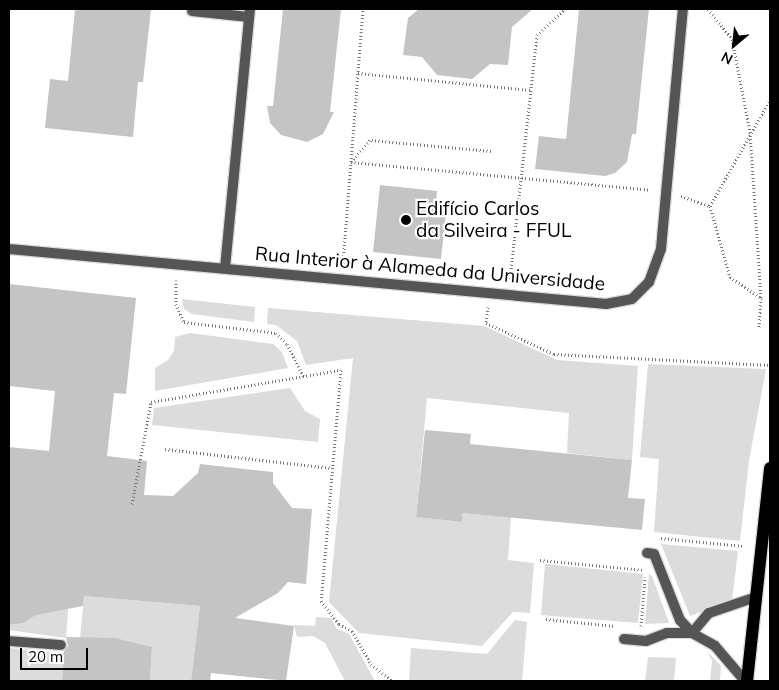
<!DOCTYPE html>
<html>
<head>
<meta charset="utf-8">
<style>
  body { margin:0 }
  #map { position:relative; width:779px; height:690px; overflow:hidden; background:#fff; font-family:Mulish,sans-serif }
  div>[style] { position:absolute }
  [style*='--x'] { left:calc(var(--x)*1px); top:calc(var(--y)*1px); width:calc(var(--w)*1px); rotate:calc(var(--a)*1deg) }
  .green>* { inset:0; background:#dcdcdc }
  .building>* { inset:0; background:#c4c4c4 }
  .path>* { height:3px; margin-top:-1.5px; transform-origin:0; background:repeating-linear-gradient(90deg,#777 0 1px,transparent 0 3.5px) }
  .roads { filter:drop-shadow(1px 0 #dbdbdb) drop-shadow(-1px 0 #dbdbdb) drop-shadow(0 1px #dbdbdb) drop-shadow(0 -1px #dbdbdb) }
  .lane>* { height:10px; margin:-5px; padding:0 5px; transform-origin:5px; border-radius:5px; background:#555 }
  .street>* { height:10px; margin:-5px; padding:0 5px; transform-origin:5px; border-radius:5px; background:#555 }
  .primary>* { height:12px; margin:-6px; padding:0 6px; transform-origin:6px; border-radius:6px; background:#000 }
  .dots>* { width:14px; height:14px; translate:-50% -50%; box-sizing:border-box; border:2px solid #fff; border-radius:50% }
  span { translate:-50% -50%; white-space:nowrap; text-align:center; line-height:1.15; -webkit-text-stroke:4.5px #fff; paint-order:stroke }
  .poi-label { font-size:19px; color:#000 }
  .left { translate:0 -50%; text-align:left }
  .street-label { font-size:19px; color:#000 }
  .frame { position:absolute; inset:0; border:10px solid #000; pointer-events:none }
  .north { position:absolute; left:709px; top:20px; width:50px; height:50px; -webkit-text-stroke:4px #fff; paint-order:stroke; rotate:208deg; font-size:14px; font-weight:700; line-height:20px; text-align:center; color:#000 }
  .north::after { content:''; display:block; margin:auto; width:18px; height:22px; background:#000; clip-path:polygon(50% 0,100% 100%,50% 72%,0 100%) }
  .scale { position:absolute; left:20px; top:648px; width:68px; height:22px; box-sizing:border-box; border:2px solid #000; border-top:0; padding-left:6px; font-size:15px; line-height:18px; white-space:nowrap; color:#000; -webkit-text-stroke:4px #fff; paint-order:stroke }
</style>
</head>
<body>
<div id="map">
  <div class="green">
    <div style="clip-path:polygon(182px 299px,255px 307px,254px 322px,192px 314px,184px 309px)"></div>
    <div style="clip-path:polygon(268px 308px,484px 326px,557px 360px,638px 366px,632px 460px,567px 453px,569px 413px,427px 398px,416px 517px,461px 522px,462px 513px,511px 517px,508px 560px,534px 563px,530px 613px,513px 612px,482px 646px,359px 633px,329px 602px,353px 358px,306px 365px,297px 341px,276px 325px,267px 324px)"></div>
    <div style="clip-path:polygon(190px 333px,273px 344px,282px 352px,288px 368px,155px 391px,155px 368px,168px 360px,174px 351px,175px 337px)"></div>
    <div style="clip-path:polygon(648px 364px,766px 369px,749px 461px,740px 541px,654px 532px,659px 459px,640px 457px)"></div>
    <div style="clip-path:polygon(290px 388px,305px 411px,320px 419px,318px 442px,152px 425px,154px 408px)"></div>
    <div style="clip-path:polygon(661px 544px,738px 551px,732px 601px,690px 616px)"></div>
    <div style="clip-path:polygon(545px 564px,643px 574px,638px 623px,541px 615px)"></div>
    <div style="clip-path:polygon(71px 571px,66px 638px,9px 630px,9px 625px,24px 623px,36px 615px)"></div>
    <div style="clip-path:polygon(649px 574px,652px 576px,669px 623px,645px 624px)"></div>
    <div style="clip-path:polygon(84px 596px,200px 606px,191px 681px,150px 681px,152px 647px,116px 638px,83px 640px,80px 681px,76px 681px)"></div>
    <div style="clip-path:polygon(316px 617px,331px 618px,336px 628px,349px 634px,375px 681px,345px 681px,325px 643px,313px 636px,297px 637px,294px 625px,315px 626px)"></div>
    <div style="clip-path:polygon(515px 620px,527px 622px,522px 681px,409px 681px,411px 648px,487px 654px)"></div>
    <div style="clip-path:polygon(9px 648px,64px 653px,62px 681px,9px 681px)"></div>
    <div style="clip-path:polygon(707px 651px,721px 666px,720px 681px,710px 681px,712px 661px)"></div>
    <div style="clip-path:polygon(648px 657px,676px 658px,674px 681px,645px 681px)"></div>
  </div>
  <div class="building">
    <div style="clip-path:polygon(75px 9px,151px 9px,143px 82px,138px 82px,133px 137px,45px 128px,50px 79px,68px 81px)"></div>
    <div style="clip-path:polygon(283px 9px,341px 9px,330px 112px,334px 112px,323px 134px,307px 142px,281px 135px,270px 123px,267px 106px,273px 106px)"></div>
    <div style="clip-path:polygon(419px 9px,533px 9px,512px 27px,508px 65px,490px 64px,472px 79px,437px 75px,422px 57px,403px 55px,408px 18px)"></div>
    <div style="clip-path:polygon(579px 9px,649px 9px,636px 134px,632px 134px,627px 162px,615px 173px,605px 176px,535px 169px,539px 136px,566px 139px)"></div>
    <div style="clip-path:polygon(380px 185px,437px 191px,436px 202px,447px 204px,441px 259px,373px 252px)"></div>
    <div style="clip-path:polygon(9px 284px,136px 298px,126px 394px,114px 393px,107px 456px,147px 461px,144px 495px,173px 496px,198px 473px,200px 464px,273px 472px,273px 483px,292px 508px,312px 509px,306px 584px,288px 582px,278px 593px,235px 618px,294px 626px,286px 681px,211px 673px,210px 681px,191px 681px,200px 606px,84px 596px,83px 606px,36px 615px,24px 623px,9px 625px,9px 447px,49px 451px,55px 391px,9px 386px)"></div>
    <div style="clip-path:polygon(425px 430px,471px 434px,470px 444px,632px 460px,628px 498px,645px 499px,642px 530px,462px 513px,462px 522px,416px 517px)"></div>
    <div style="clip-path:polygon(66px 637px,116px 638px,152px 647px,150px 681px,62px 681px,64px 651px,68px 646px)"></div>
  </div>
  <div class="path">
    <div style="--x:708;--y:9;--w:38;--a:51"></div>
    <div style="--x:732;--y:39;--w:95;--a:79"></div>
    <div style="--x:750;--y:132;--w:166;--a:86.2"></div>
    <div style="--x:761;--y:298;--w:31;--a:94"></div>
    <div style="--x:358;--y:73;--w:174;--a:5.6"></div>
    <div style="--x:491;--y:151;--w:121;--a:-174.8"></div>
    <div style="--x:370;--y:140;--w:29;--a:131"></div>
    <div style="--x:351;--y:162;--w:301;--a:5.3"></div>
    <div style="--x:681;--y:196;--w:31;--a:19"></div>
    <div style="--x:710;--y:206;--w:74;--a:74.3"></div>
    <div style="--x:730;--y:277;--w:37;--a:34"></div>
    <div style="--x:710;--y:206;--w:122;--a:-60.5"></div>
    <div style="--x:343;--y:263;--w:255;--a:-85.5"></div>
    <div style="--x:510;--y:279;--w:245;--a:-83.7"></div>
    <div style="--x:537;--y:35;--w:38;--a:-43"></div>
    <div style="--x:176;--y:280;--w:24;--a:90"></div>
    <div style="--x:176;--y:304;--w:20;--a:66"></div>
    <div style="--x:184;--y:322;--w:93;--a:6.8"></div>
    <div style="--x:276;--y:333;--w:16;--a:45"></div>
    <div style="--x:287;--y:344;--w:36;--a:63"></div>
    <div style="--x:488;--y:307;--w:16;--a:97"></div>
    <div style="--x:486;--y:323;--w:75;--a:24.5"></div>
    <div style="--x:554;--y:354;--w:216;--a:2.9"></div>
    <div style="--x:165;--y:449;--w:168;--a:6.5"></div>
    <div style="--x:132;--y:504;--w:104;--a:-79.4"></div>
    <div style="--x:151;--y:402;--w:193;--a:-9.6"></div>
    <div style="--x:341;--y:370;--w:232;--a:94.9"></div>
    <div style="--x:321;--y:601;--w:29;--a:52"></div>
    <div style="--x:339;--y:624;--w:15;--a:28"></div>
    <div style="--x:352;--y:631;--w:38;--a:60"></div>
    <div style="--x:371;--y:664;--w:27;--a:39"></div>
    <div style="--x:661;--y:538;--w:83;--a:5.5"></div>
    <div style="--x:540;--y:560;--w:103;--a:5.5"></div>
    <div style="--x:546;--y:619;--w:69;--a:5.8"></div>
    <div style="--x:641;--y:626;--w:49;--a:-85.3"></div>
  </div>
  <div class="roads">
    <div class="lane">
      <div style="--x:192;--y:11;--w:57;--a:6"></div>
      <div style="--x:647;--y:553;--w:7;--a:8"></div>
      <div style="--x:654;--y:554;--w:71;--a:68.5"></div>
      <div style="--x:680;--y:620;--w:18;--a:47"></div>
      <div style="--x:692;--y:633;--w:26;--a:29"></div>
      <div style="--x:715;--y:646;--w:46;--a:49.4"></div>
      <div style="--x:624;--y:639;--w:22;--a:5"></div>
      <div style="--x:646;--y:641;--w:22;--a:-21"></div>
      <div style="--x:667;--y:633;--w:25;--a:0"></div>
      <div style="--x:692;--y:633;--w:26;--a:-50"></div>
      <div style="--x:709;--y:613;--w:50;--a:-18.8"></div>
      <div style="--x:9;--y:641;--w:52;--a:4.4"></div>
    </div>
    <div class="street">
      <div style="--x:9;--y:249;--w:600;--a:5.26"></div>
      <div style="--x:606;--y:304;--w:26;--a:-11"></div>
      <div style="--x:632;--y:299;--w:24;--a:-45"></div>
      <div style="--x:649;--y:282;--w:35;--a:-70"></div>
      <div style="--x:661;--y:249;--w:241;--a:-84.8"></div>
      <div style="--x:225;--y:268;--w:260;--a:-84.5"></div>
    </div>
    <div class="primary">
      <div style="--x:747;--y:681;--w:214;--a:-83.8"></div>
    </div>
  </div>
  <div class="dots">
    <div style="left:406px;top:220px;background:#000"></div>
  </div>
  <div class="poi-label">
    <span class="left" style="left:416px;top:220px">Edifício Carlos<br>da Silveira - FFUL</span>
  </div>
  <div class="street-label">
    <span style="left:430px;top:269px;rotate:5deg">Rua Interior à Alameda da Universidade</span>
  </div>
  <div class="frame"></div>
  <div class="north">N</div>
  <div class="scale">20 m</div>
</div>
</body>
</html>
